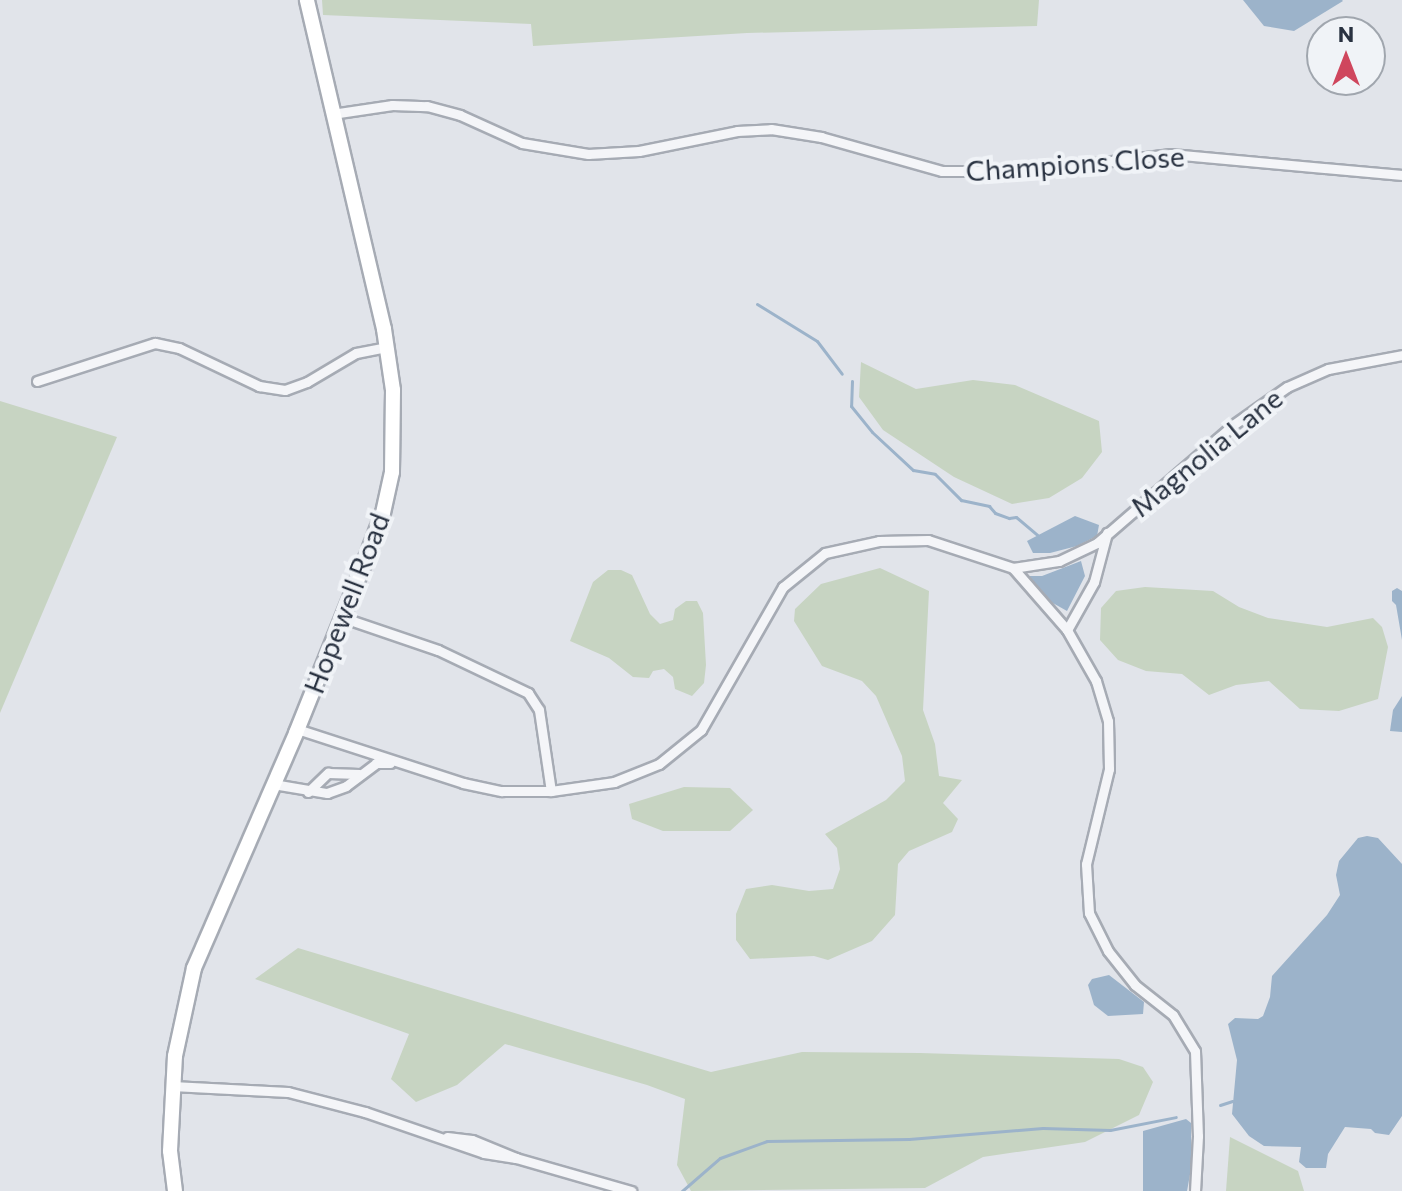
<!DOCTYPE html>
<html>
<head>
<meta charset="utf-8">
<style>
  body { margin:0 }
  #map { position:relative; width:1402px; height:1191px; overflow:hidden; background:#e1e4ea; font-family:Commissioner,sans-serif }
  div>[style] { position:absolute }
  [style*='--x'] { left:calc(var(--x)*1px); top:calc(var(--y)*1px); width:calc(var(--w)*1px); rotate:calc(var(--a)*1deg) }
  .green>* { inset:0; background:#c7d4c2 }
  .water>* { inset:0; background:#9cb3ca }
  .stream>* { height:3px; margin:-1.5px; padding:0 1.5px; transform-origin:1.5px; border-radius:1.5px; background:#9cb3ca }
  .roads { filter:drop-shadow(2px 0 #a6abb4) drop-shadow(-2px 0 #a6abb4) drop-shadow(0 2px #a6abb4) drop-shadow(0 -2px #a6abb4) }
  .street>* { height:9px; margin:-4.5px; padding:0 4.5px; transform-origin:4.5px; border-radius:4.5px; background:#f4f5f8 }
  .secondary>* { height:14px; margin:-7px; padding:0 7px; transform-origin:7px; border-radius:7px; background:#fff }
  span { translate:-50% -50%; white-space:nowrap; text-align:center; line-height:1.15; -webkit-text-stroke:8px #f0f3f7; paint-order:stroke }
  .street-label { font-size:28px; color:#293241 }
  .north { position:absolute; left:1306px; top:16px; width:80px; height:80px; box-sizing:border-box; background:#f0f3f7; border:2px solid #a0a6ae; border-radius:50%; rotate:0deg; font-size:22px; font-weight:700; line-height:32px; text-align:center; color:#293241 }
  .north::after { content:''; display:block; margin:auto; width:28px; height:36px; background:#cf465d; clip-path:polygon(50% 0,100% 100%,50% 72%,0 100%) }
</style>
</head>
<body>
<div id="map">
  <div class="green">
    <div style="clip-path:polygon(322px 0,1039px 0,1037px 26px,747px 33px,533px 46px,531px 24px,323px 15px)"></div>
    <div style="clip-path:polygon(861px 362px,916px 389px,973px 380px,1015px 385px,1099px 421px,1102px 452px,1082px 478px,1049px 498px,1012px 504px,954px 477px,883px 430px,859px 397px)"></div>
    <div style="clip-path:polygon(0 401px,117px 437px,0 713px)"></div>
    <div style="clip-path:polygon(880px 568px,929px 591px,923px 710px,935px 744px,939px 776px,962px 780px,943px 803px,958px 819px,952px 832px,909px 851px,898px 864px,895px 915px,872px 941px,828px 960px,814px 956px,750px 959px,736px 940px,736px 914px,746px 889px,772px 885px,809px 891px,833px 889px,840px 869px,837px 848px,825px 834px,886px 800px,905px 781px,902px 756px,876px 696px,862px 681px,822px 666px,794px 621px,795px 609px,821px 584px)"></div>
    <div style="clip-path:polygon(608px 570px,621px 570px,632px 575px,650px 614px,660px 624px,673px 620px,675px 609px,686px 601px,697px 601px,703px 613px,706px 665px,704px 683px,692px 696px,675px 689px,673px 677px,664px 669px,653px 671px,649px 678px,633px 677px,609px 658px,570px 641px,593px 582px)"></div>
    <div style="clip-path:polygon(1145px 587px,1213px 591px,1239px 607px,1268px 618px,1327px 627px,1373px 618px,1382px 627px,1388px 647px,1378px 699px,1339px 711px,1300px 709px,1269px 681px,1236px 685px,1209px 695px,1182px 674px,1146px 671px,1118px 660px,1100px 640px,1101px 608px,1116px 591px)"></div>
    <div style="clip-path:polygon(684px 787px,730px 788px,753px 810px,730px 831px,663px 831px,632px 819px,629px 804px)"></div>
    <div style="clip-path:polygon(298px 948px,711px 1072px,802px 1052px,920px 1053px,1119px 1059px,1143px 1067px,1153px 1082px,1139px 1115px,1085px 1142px,983px 1157px,925px 1188px,691px 1191px,677px 1165px,685px 1099px,647px 1085px,505px 1044px,457px 1085px,416px 1102px,391px 1079px,409px 1034px,255px 979px)"></div>
    <div style="clip-path:polygon(1230px 1137px,1298px 1171px,1304px 1191px,1226px 1191px)"></div>
  </div>
  <div class="water">
    <div style="clip-path:polygon(1243px 0,1342px 0,1343px 1px,1294px 31px,1264px 26px)"></div>
    <div style="clip-path:polygon(1075px 516px,1099px 525px,1097px 536px,1077px 546px,1050px 553px,1033px 553px,1027px 541px)"></div>
    <div style="clip-path:polygon(1081px 561px,1085px 576px,1067px 611px,1051px 602px,1027px 576px,1042px 576px)"></div>
    <div style="clip-path:polygon(1397px 588px,1402px 591px,1402px 640px,1396px 605px,1392px 601px,1392px 591px)"></div>
    <div style="clip-path:polygon(1402px 696px,1402px 732px,1390px 731px,1393px 710px)"></div>
    <div style="clip-path:polygon(1367px 836px,1378px 838px,1402px 864px,1402px 1116px,1389px 1135px,1375px 1133px,1371px 1129px,1345px 1127px,1328px 1154px,1326px 1168px,1306px 1168px,1299px 1162px,1301px 1147px,1264px 1146px,1249px 1136px,1232px 1114px,1237px 1060px,1228px 1024px,1235px 1018px,1258px 1019px,1263px 1016px,1270px 997px,1272px 976px,1327px 915px,1340px 895px,1336px 875px,1339px 861px,1358px 838px)"></div>
    <div style="clip-path:polygon(1109px 975px,1144px 1002px,1143px 1014px,1108px 1016px,1094px 1005px,1088px 985px,1092px 979px)"></div>
    <div style="clip-path:polygon(1186px 1119px,1191px 1123px,1191px 1169px,1187px 1191px,1143px 1191px,1143px 1131px)"></div>
  </div>
  <div class="stream">
    <div style="--x:757;--y:304;--w:70;--a:31.7"></div>
    <div style="--x:817;--y:341;--w:41;--a:52.9"></div>
    <div style="--x:852;--y:381;--w:25;--a:92"></div>
    <div style="--x:851;--y:406;--w:33;--a:51"></div>
    <div style="--x:872;--y:432;--w:56;--a:42.8"></div>
    <div style="--x:913;--y:470;--w:22;--a:10"></div>
    <div style="--x:935;--y:474;--w:37;--a:45"></div>
    <div style="--x:961;--y:500;--w:29;--a:12"></div>
    <div style="--x:989;--y:506;--w:9;--a:49"></div>
    <div style="--x:995;--y:513;--w:15;--a:20"></div>
    <div style="--x:1009;--y:518;--w:7;--a:-8"></div>
    <div style="--x:1016;--y:517;--w:30;--a:40"></div>
    <div style="--x:1220;--y:1105;--w:13;--a:-18"></div>
    <div style="--x:682;--y:1191;--w:50;--a:-41"></div>
    <div style="--x:720;--y:1158;--w:50;--a:-19.9"></div>
    <div style="--x:767;--y:1141;--w:142;--a:-0.8"></div>
    <div style="--x:909;--y:1139;--w:134;--a:-4.7"></div>
    <div style="--x:1043;--y:1128;--w:67;--a:1.7"></div>
    <div style="--x:1110;--y:1130;--w:67;--a:-11.1"></div>
  </div>
  <div class="roads">
    <div class="street">
      <div style="--x:332;--y:114;--w:61;--a:-8.5"></div>
      <div style="--x:392;--y:105;--w:35;--a:2"></div>
      <div style="--x:427;--y:106;--w:34;--a:15"></div>
      <div style="--x:460;--y:115;--w:68;--a:24.3"></div>
      <div style="--x:522;--y:143;--w:67;--a:9.5"></div>
      <div style="--x:588;--y:154;--w:51;--a:-3.4"></div>
      <div style="--x:639;--y:151;--w:100;--a:-11.5"></div>
      <div style="--x:737;--y:131;--w:34;--a:-3"></div>
      <div style="--x:771;--y:129;--w:51;--a:9.1"></div>
      <div style="--x:821;--y:137;--w:126;--a:15.7"></div>
      <div style="--x:942;--y:171;--w:85;--a:0"></div>
      <div style="--x:1027;--y:171;--w:145;--a:-6.7"></div>
      <div style="--x:1171;--y:154;--w:232;--a:5.2"></div>
      <div style="--x:37;--y:381;--w:124;--a:-17.9"></div>
      <div style="--x:155;--y:343;--w:25;--a:12"></div>
      <div style="--x:179;--y:348;--w:89;--a:25.4"></div>
      <div style="--x:259;--y:386;--w:26;--a:9"></div>
      <div style="--x:285;--y:390;--w:23;--a:-20"></div>
      <div style="--x:307;--y:382;--w:57;--a:-30.6"></div>
      <div style="--x:356;--y:353;--w:32;--a:-11"></div>
      <div style="--x:1013;--y:568;--w:47;--a:-8.7"></div>
      <div style="--x:1059;--y:561;--w:42;--a:-25.3"></div>
      <div style="--x:1097;--y:543;--w:180;--a:-40.9"></div>
      <div style="--x:1233;--y:425;--w:66;--a:-35.1"></div>
      <div style="--x:1287;--y:387;--w:45;--a:-23.7"></div>
      <div style="--x:1328;--y:369;--w:75;--a:-10.7"></div>
      <div style="--x:341;--y:617;--w:102;--a:18.8"></div>
      <div style="--x:438;--y:650;--w:100;--a:25.5"></div>
      <div style="--x:528;--y:693;--w:20;--a:57"></div>
      <div style="--x:539;--y:710;--w:82;--a:81.6"></div>
      <div style="--x:1067;--y:630;--w:55;--a:-60.6"></div>
      <div style="--x:1094;--y:582;--w:51;--a:-75.1"></div>
      <div style="--x:297;--y:729;--w:175;--a:18"></div>
      <div style="--x:463;--y:783;--w:40;--a:12"></div>
      <div style="--x:502;--y:791;--w:49;--a:0"></div>
      <div style="--x:551;--y:791;--w:64;--a:-8.1"></div>
      <div style="--x:614;--y:782;--w:48;--a:-21.8"></div>
      <div style="--x:659;--y:764;--w:54;--a:-39"></div>
      <div style="--x:701;--y:730;--w:165;--a:-60.2"></div>
      <div style="--x:783;--y:587;--w:54;--a:-39"></div>
      <div style="--x:825;--y:553;--w:55;--a:-12.5"></div>
      <div style="--x:879;--y:541;--w:49;--a:-1.2"></div>
      <div style="--x:928;--y:540;--w:89;--a:18.2"></div>
      <div style="--x:1013;--y:568;--w:82;--a:48.9"></div>
      <div style="--x:1067;--y:630;--w:59;--a:60.4"></div>
      <div style="--x:1096;--y:681;--w:42;--a:73.3"></div>
      <div style="--x:1108;--y:721;--w:48;--a:88.8"></div>
      <div style="--x:1109;--y:769;--w:98;--a:103.6"></div>
      <div style="--x:1086;--y:864;--w:49;--a:86.5"></div>
      <div style="--x:1089;--y:913;--w:42;--a:63.4"></div>
      <div style="--x:1108;--y:951;--w:43;--a:51.5"></div>
      <div style="--x:1135;--y:985;--w:48;--a:38.3"></div>
      <div style="--x:1173;--y:1015;--w:42;--a:58.6"></div>
      <div style="--x:1195;--y:1051;--w:85;--a:88"></div>
      <div style="--x:1198;--y:1136;--w:55;--a:93.1"></div>
      <div style="--x:273;--y:784;--w:55;--a:9.5"></div>
      <div style="--x:327;--y:793;--w:20;--a:-20"></div>
      <div style="--x:346;--y:786;--w:38;--a:-37"></div>
      <div style="--x:376;--y:763;--w:14;--a:0"></div>
      <div style="--x:308;--y:792;--w:28;--a:-44"></div>
      <div style="--x:328;--y:773;--w:31;--a:2"></div>
      <div style="--x:172;--y:1086;--w:116;--a:3"></div>
      <div style="--x:288;--y:1092;--w:80;--a:14.6"></div>
      <div style="--x:365;--y:1112;--w:126;--a:19"></div>
      <div style="--x:484;--y:1153;--w:32;--a:9"></div>
      <div style="--x:447;--y:1137;--w:25;--a:7"></div>
      <div style="--x:472;--y:1140;--w:48;--a:22.2"></div>
      <div style="--x:516;--y:1158;--w:120;--a:16"></div>
    </div>
    <div class="secondary">
      <div style="--x:175;--y:1191;--w:40;--a:-97.1"></div>
      <div style="--x:170;--y:1151;--w:95;--a:-87"></div>
      <div style="--x:175;--y:1056;--w:90;--a:-77.8"></div>
      <div style="--x:194;--y:968;--w:256;--a:-66.5"></div>
      <div style="--x:296;--y:733;--w:185;--a:-68.1"></div>
      <div style="--x:365;--y:561;--w:51;--a:-69.4"></div>
      <div style="--x:383;--y:513;--w:42;--a:-77.6"></div>
      <div style="--x:392;--y:472;--w:82;--a:-89.3"></div>
      <div style="--x:393;--y:390;--w:62;--a:-98.4"></div>
      <div style="--x:384;--y:329;--w:338;--a:-103.2"></div>
    </div>
  </div>
  <div class="street-label">
    <span style="left:1075px;top:163px;rotate:-4deg">Champions Close</span>
    <span style="left:1206px;top:452px;rotate:-39deg">Magnolia Lane</span>
    <span style="left:346px;top:603px;rotate:-69deg">Hopewell Road</span>
  </div>
  <div class="north">N</div>
</div>
</body>
</html>
